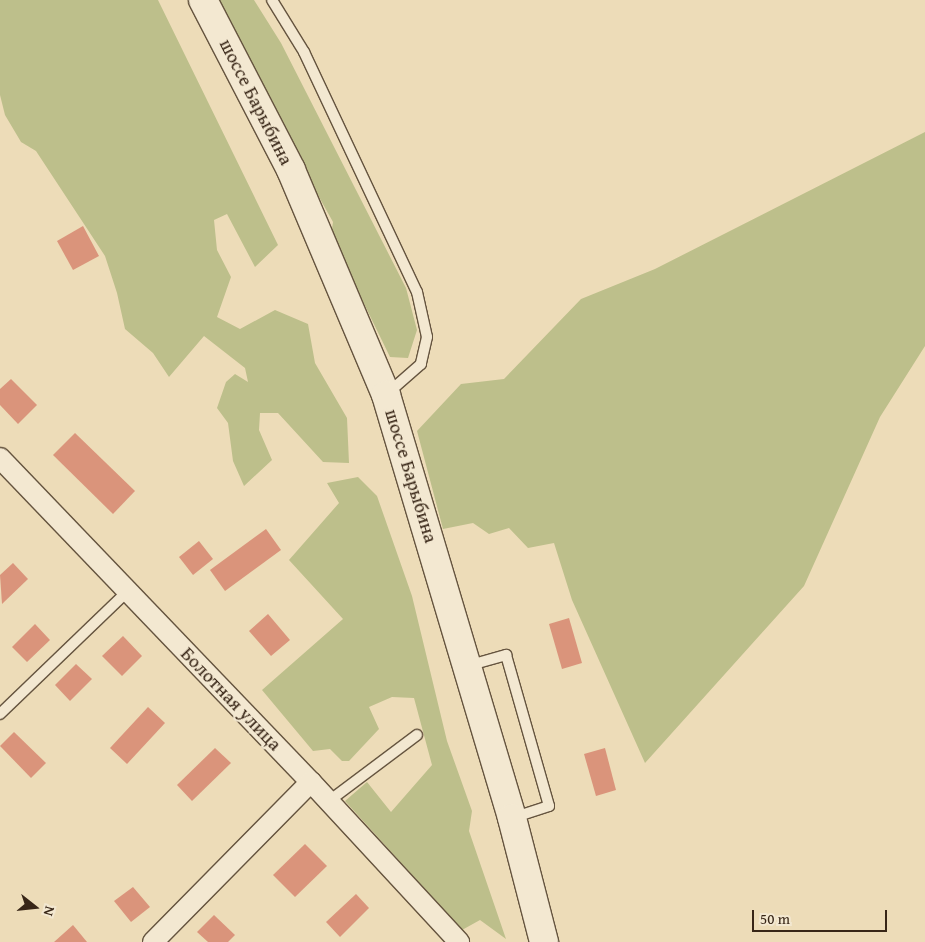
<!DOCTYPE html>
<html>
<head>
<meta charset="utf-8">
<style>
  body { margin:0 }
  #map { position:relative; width:925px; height:942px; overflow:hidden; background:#eddcb8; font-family:"Gentium Book Plus",serif }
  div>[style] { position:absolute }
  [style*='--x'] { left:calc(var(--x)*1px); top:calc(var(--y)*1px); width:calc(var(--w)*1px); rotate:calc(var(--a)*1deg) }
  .green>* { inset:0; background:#bdbf8b }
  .building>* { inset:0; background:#da947b }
  .roads { filter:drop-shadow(1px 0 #65543f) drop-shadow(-1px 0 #65543f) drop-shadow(0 1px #65543f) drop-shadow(0 -1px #65543f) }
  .lane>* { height:10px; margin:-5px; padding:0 5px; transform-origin:5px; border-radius:5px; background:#f3e8d1 }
  .street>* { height:20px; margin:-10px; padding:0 10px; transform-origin:10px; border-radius:10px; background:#f3e8d1 }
  .secondary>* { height:28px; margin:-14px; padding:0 14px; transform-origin:14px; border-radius:14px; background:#f3e8d1 }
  span { translate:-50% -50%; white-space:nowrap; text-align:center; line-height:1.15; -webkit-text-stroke:4.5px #f3e8d1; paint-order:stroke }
  .street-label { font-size:19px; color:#382617 }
  .north { position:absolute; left:10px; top:882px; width:50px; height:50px; -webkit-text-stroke:4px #f3e8d1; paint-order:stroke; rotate:106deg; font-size:14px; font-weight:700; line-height:20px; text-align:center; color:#382617 }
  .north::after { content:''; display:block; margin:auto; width:18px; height:22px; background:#382617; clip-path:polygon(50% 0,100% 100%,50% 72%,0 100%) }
  .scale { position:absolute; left:752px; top:910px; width:135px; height:22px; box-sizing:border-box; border:2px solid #382617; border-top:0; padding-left:6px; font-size:15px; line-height:18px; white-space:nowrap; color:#382617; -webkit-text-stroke:4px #f3e8d1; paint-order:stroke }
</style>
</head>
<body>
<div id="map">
  <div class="green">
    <div style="clip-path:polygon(0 0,158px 0,278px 245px,255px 267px,227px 214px,214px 220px,217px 250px,231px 277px,217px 317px,240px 329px,275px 310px,308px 324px,315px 363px,347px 418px,349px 463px,323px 462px,278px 413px,260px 413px,259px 430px,272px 460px,244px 486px,233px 461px,228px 423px,217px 408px,226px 382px,235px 374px,248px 382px,245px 368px,204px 336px,169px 377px,153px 353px,125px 329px,117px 293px,105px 256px,36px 151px,21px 142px,5px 115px,0 95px)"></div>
    <div style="clip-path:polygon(209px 0,254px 0,281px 43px,406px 288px,417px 330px,408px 358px,390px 357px,331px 236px,333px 222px)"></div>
    <div style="clip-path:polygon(925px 132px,925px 346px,880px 417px,804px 586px,645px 763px,572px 600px,554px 543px,528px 548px,509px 528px,489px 534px,473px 523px,443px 529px,417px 431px,461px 384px,504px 379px,581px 299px,655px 269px)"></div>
    <div style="clip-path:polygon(358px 477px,377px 496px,412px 596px,447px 741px,472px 811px,469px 831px,506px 939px,480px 920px,462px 930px,345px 801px,367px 782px,391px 812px,432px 765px,414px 698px,392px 697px,369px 707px,379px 729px,349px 761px,342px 761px,330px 749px,313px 751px,262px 690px,343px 619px,289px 560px,339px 503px,327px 483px)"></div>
  </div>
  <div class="building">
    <div style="clip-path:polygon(83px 226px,99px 256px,73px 270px,57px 241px)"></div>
    <div style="clip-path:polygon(11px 379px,37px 405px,18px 424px,0 405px,0 389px)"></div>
    <div style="clip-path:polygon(75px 433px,135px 491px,113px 514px,53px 455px)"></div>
    <div style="clip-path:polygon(266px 529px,281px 550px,225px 591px,210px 570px)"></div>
    <div style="clip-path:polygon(199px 541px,213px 559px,193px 575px,179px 557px)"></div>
    <div style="clip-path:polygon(13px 563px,28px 579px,2px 604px,0 575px)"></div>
    <div style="clip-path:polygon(268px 614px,290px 640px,271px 656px,249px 631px)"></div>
    <div style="clip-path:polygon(569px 618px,582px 663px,562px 669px,549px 624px)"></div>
    <div style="clip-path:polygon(35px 624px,50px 640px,27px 662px,12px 647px)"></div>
    <div style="clip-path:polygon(123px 636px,142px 656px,122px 676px,102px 656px)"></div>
    <div style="clip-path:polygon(76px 664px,92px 679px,70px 701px,55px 685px)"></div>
    <div style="clip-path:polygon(148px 707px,165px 723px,127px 764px,110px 748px)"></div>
    <div style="clip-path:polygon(14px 732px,46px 763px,31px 778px,0 746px)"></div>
    <div style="clip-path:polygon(215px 748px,231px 763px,192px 801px,177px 785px)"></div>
    <div style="clip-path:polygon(605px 748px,616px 790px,596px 796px,584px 754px)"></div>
    <div style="clip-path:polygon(305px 844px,327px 866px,295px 897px,273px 875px)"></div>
    <div style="clip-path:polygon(133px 887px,150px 907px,131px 922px,114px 901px)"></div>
    <div style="clip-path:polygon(356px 894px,369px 908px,340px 937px,326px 922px)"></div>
    <div style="clip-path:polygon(214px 915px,235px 935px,228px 942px,208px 942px,197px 932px)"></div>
    <div style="clip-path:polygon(73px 925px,87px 942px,54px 942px)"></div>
  </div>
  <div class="roads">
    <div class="lane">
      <div style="--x:272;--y:0;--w:61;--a:58.4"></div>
      <div style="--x:304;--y:52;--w:265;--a:64.8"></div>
      <div style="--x:417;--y:292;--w:46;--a:77.5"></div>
      <div style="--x:427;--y:337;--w:28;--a:103"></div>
      <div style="--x:421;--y:364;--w:44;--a:138.7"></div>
      <div style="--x:467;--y:666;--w:41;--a:-15.8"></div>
      <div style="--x:506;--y:655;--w:157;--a:74.1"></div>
      <div style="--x:549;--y:806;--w:38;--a:162"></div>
      <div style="--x:0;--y:714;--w:178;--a:-43.9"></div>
      <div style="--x:329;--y:801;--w:110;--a:-36.9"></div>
    </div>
    <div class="street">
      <div style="--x:0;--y:458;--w:449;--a:46.2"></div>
      <div style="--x:311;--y:782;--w:218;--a:47.2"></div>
      <div style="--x:153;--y:942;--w:225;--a:-45.4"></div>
    </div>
    <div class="secondary">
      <div style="--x:203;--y:0;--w:191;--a:62.6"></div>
      <div style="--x:291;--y:170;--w:244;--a:67.1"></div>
      <div style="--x:386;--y:395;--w:441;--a:73.4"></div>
      <div style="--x:512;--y:818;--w:128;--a:75.5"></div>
    </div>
  </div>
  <div class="street-label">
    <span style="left:256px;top:102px;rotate:63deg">шоссе Барыбина</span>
    <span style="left:411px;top:476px;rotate:73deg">шоссе Барыбина</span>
    <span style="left:231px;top:699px;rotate:46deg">Болотная улица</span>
  </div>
  <div class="north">N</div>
  <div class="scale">50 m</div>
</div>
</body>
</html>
